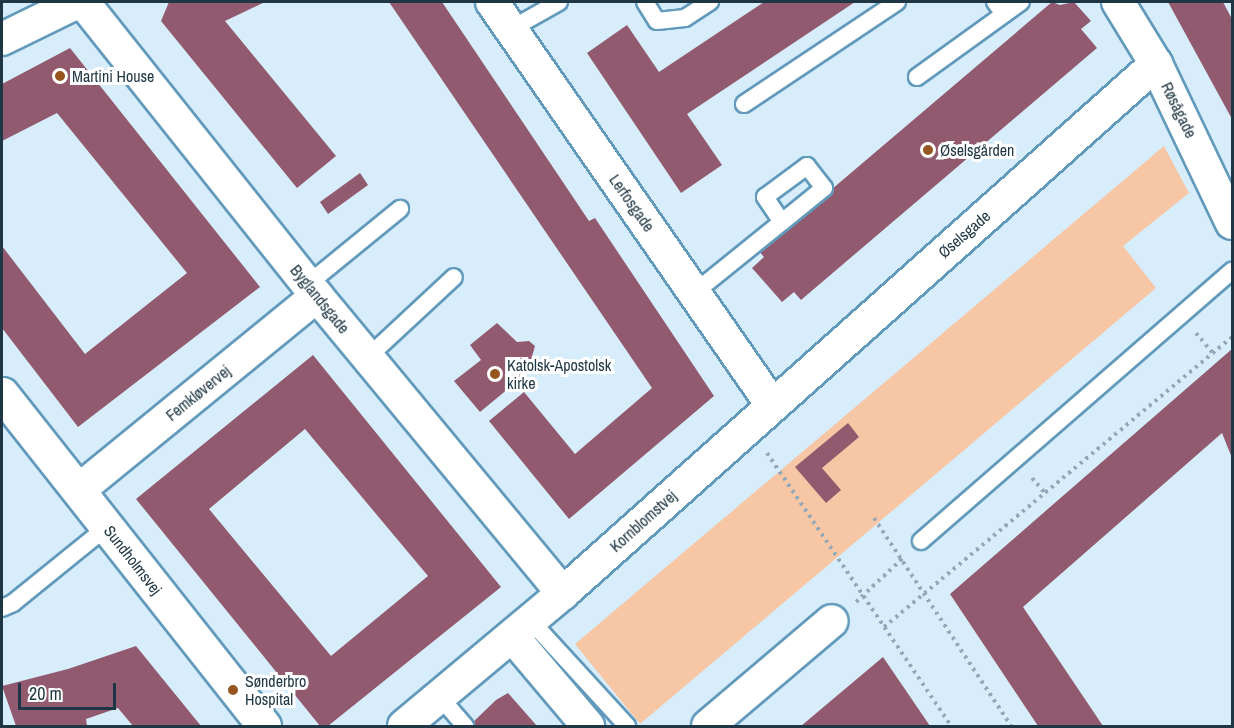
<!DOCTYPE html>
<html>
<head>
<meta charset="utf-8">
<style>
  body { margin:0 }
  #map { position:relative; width:1234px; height:728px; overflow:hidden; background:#d7edfc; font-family:"Archivo Narrow",sans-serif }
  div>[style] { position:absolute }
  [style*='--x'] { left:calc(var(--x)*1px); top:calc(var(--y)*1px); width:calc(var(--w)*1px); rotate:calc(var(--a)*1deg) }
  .green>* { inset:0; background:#f6c6a5 }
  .building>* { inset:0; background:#915a6e }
  .path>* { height:4px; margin-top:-2px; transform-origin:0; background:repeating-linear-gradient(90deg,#93a9b8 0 3px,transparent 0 7.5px) }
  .roads { filter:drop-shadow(2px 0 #629abb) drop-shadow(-2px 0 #629abb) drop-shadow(0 2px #629abb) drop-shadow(0 -2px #629abb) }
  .lane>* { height:16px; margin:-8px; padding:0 8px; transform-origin:8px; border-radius:8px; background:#fff }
  .street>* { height:32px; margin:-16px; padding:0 16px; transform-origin:16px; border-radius:16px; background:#fff }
  .secondary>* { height:33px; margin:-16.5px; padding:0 16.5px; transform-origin:16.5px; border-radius:16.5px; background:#fff }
  .dots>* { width:16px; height:16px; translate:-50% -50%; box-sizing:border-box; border:3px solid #fff; border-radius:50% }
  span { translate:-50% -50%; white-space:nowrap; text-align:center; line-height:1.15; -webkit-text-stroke:6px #fff; paint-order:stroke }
  .poi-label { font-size:16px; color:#1f3644 }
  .left { translate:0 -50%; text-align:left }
  .street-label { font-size:16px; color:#1f3644 }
  .frame { position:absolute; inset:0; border:3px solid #1f3644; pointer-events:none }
  .scale { position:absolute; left:18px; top:683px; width:98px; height:27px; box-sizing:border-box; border:3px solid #1f3644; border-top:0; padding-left:8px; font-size:18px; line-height:21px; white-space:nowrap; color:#1f3644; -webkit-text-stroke:4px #fff; paint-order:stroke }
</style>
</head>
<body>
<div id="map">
  <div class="green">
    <div style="clip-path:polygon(1164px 146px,1189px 193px,1123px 246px,1156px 288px,640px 724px,575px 644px)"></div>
  </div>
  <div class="building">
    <div style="clip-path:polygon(169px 2px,265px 2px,225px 21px,336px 156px,297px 188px,161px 21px)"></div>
    <div style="clip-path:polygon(389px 2px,442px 2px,589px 221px,595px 218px,714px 396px,569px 519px,489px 421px,524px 392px,575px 454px,652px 388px)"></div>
    <div style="clip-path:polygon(764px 2px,855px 2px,687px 114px,722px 165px,681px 193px,587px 53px,627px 25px,659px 72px)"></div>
    <div style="clip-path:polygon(1052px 2px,1060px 5px,1074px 2px,1091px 21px,1081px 29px,1097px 48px,801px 300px,794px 292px,782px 302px,752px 268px,764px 257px,759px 251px)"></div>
    <div style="clip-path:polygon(1168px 2px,1223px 2px,1232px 19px,1232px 119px)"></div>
    <div style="clip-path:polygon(70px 48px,260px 287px,78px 427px,2px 328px,2px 246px,85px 354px,187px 273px,57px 113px,2px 141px,2px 84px)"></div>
    <div style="clip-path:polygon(360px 173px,368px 185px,328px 214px,320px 202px)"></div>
    <div style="clip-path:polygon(497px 323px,517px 342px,529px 341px,535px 346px,531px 360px,536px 366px,480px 412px,454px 381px,481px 360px,470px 345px)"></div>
    <div style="clip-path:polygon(1232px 349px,1232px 458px,1222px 433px,1023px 607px,1103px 726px,1038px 726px,950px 594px)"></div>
    <div style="clip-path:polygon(evenodd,313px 355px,501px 587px,328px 726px,320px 726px,136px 499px,313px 355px,305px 429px,428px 576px,331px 656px,209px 509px,305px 429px)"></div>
    <div style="clip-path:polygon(848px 423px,859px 437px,822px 468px,841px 490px,826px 503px,795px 467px)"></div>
    <div style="clip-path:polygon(136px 646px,201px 726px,133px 726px,118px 708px,86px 719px,87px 726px,16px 726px,2px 686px,68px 669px)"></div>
    <div style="clip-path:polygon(883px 657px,930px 726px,801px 726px)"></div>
    <div style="clip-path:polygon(508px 693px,537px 726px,469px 726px,496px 700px)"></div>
  </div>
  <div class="path">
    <div style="--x:1196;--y:333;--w:26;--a:50"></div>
    <div style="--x:767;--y:453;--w:329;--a:56"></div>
    <div style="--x:1032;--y:478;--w:20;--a:49"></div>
    <div style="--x:874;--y:518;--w:249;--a:56.6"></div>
    <div style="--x:856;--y:602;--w:64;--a:-43.1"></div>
    <div style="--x:884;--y:627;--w:453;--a:-39.8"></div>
  </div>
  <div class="roads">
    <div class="lane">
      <div style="--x:645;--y:2;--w:22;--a:58"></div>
      <div style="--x:657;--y:21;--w:28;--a:-6"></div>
      <div style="--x:685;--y:18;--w:30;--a:-33"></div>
      <div style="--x:995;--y:2;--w:15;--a:53"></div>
      <div style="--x:511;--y:29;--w:55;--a:-29.4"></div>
      <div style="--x:917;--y:77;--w:128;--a:-35.8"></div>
      <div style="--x:744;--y:104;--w:184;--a:-33.7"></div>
      <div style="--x:308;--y:284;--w:119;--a:-39.2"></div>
      <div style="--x:694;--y:293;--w:113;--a:-38.9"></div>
      <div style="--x:782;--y:222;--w:54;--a:-39"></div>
      <div style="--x:824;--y:188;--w:28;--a:-128"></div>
      <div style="--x:807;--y:166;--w:52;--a:143.6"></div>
      <div style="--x:765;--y:197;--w:30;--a:56"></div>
      <div style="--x:368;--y:357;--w:117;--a:-42.9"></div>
      <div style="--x:921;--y:541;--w:412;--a:-41"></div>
      <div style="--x:2;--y:608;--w:12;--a:-24"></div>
      <div style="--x:13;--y:603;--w:121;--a:-39"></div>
      <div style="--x:530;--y:620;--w:144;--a:47.5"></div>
      <div style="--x:439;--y:696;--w:40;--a:49"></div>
    </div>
    <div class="street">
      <div style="--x:83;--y:2;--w:376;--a:51.5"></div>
      <div style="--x:317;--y:296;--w:386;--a:50.4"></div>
      <div style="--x:492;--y:2;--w:489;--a:55.2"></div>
      <div style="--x:1118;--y:2;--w:73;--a:58.5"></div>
      <div style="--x:1156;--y:64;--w:176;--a:64.5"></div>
      <div style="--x:2;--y:39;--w:85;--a:-26"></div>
      <div style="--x:79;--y:490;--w:307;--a:-39.2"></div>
      <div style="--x:512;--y:636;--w:118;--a:49.8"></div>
      <div style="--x:404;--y:726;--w:207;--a:-39.9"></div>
      <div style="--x:563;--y:593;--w:795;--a:-41.74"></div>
      <div style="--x:708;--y:726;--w:162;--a:-40.3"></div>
    </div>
    <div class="secondary">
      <div style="--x:2;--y:394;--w:423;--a:51.7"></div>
    </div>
  </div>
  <div class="dots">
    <div style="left:60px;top:76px;background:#965620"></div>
    <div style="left:928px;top:150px;background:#965620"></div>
    <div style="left:495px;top:374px;background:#965620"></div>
    <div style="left:233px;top:690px;background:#965620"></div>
  </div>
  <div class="poi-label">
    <span class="left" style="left:72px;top:76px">Martini House</span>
    <span class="left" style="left:940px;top:150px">Øselsgården</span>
    <span class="left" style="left:507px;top:374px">Katolsk-Apostolsk<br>kirke</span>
    <span class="left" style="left:245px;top:690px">Sønderbro<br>Hospital</span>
  </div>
  <div class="street-label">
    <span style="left:1179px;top:110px;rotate:64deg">Røsågade</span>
    <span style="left:632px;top:203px;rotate:55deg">Lerfosgade</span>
    <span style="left:964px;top:234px;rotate:-41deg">Øselsgade</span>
    <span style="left:320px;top:299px;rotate:51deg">Byglandsgade</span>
    <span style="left:198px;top:393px;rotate:-39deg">Femkløvervej</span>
    <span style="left:643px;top:521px;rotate:-42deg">Kornblomstvej</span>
    <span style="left:133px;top:560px;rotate:52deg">Sundholmsvej</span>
  </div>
  <div class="frame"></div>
  <div class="scale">20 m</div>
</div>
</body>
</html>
